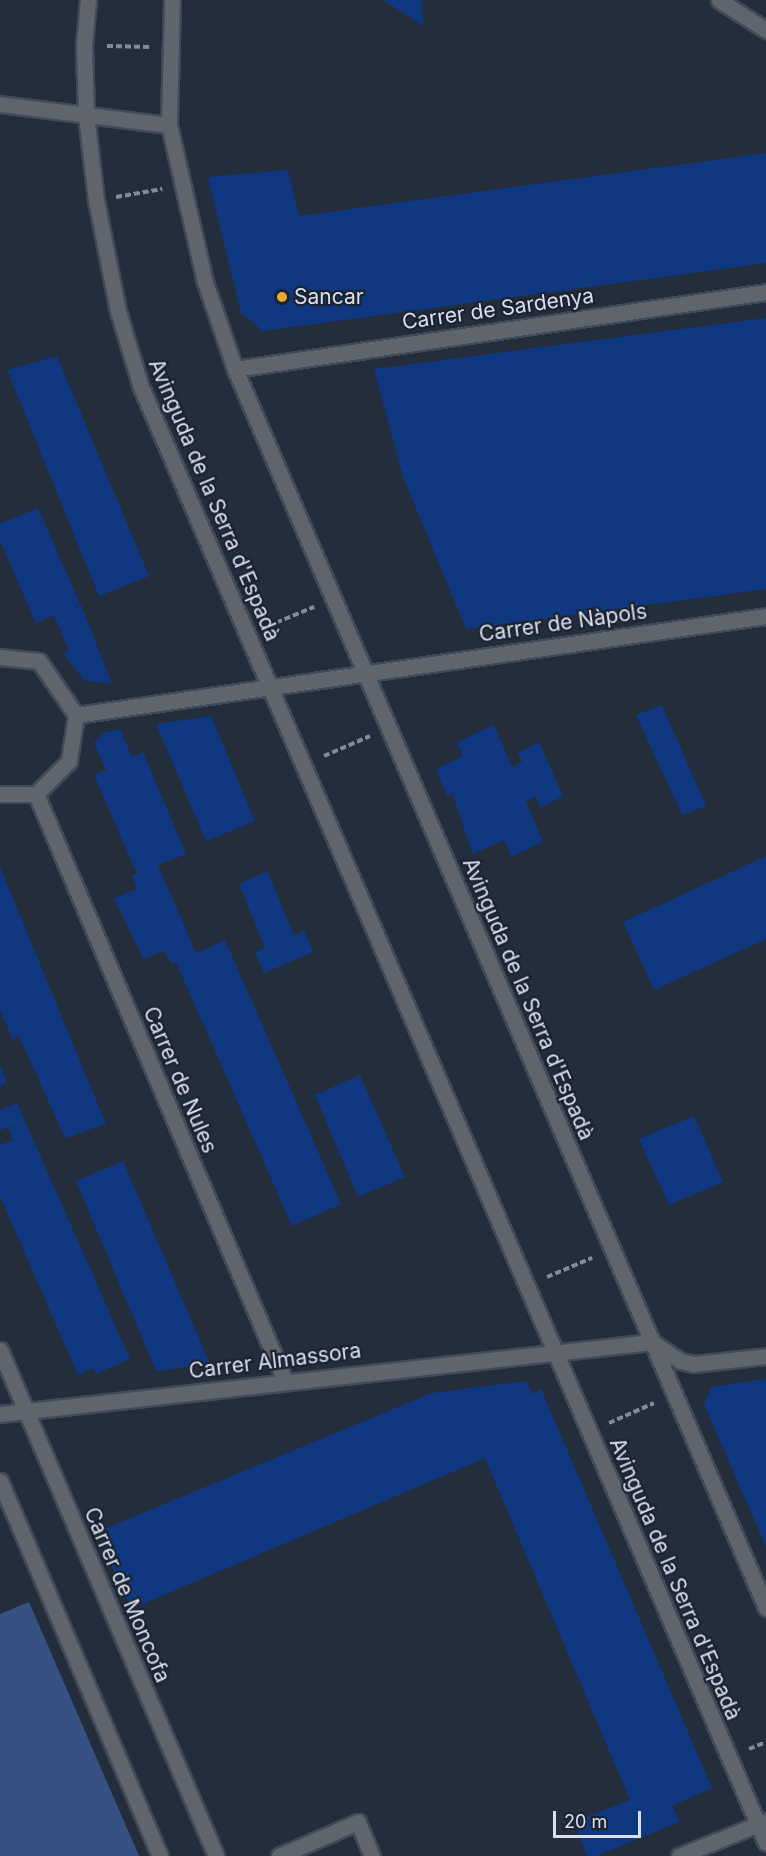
<!DOCTYPE html>
<html>
<head>
<meta charset="utf-8">
<style>
  body { margin:0 }
  #map { position:relative; width:766px; height:1856px; overflow:hidden; background:#242d3c; font-family:Inter,sans-serif }
  div>[style] { position:absolute }
  [style*='--x'] { left:calc(var(--x)*1px); top:calc(var(--y)*1px); width:calc(var(--w)*1px); rotate:calc(var(--a)*1deg) }
  .green>* { inset:0; background:#365284 }
  .building>* { inset:0; background:#103880 }
  .path>* { height:4px; margin-top:-2px; transform-origin:0; background:repeating-linear-gradient(90deg,#848b97 0 6px,transparent 0 9px) }
  .roads { filter:drop-shadow(2px 0 #414a58) drop-shadow(-2px 0 #414a58) drop-shadow(0 2px #414a58) drop-shadow(0 -2px #414a58) }
  .minor>* { height:15px; margin:-7.5px; padding:0 7.5px; transform-origin:7.5px; border-radius:7.5px; background:#60646c }
  .tertiary>* { height:15px; margin:-7.5px; padding:0 7.5px; transform-origin:7.5px; border-radius:7.5px; background:#60646c }
  .dots>* { width:16px; height:16px; translate:-50% -50%; box-sizing:border-box; border:3px solid #1b2332; border-radius:50% }
  span { translate:-50% -50%; white-space:nowrap; text-align:center; line-height:1.15; -webkit-text-stroke:4.5px #1b2332; paint-order:stroke }
  .poi-label { font-size:21px; color:#dae0ea }
  .left { translate:0 -50%; text-align:left }
  .street-label { font-size:21px; color:#dae0ea }
  .scale { position:absolute; left:553px; top:1811px; width:88px; height:27px; box-sizing:border-box; border:3px solid #dae0ea; border-top:0; padding-left:8px; font-size:18px; line-height:21px; white-space:nowrap; color:#dae0ea; -webkit-text-stroke:4px #1b2332; paint-order:stroke }
</style>
</head>
<body>
<div id="map">
  <div class="green">
    <div style="clip-path:polygon(29px 1602px,139px 1856px,0 1856px,0 1614px)"></div>
  </div>
  <div class="building">
    <div style="clip-path:polygon(383px 0,421px 0,424px 26px)"></div>
    <div style="clip-path:polygon(766px 153px,766px 263px,263px 331px,241px 313px,208px 177px,288px 170px,299px 216px)"></div>
    <div style="clip-path:polygon(766px 318px,766px 589px,466px 629px,403px 477px,374px 369px)"></div>
    <div style="clip-path:polygon(57px 356px,149px 576px,99px 596px,7px 370px)"></div>
    <div style="clip-path:polygon(38px 508px,80px 604px,69px 610px,81px 605px,112px 684px,84px 680px,64px 654px,69px 650px,54px 615px,36px 623px,0 541px,0 524px)"></div>
    <div style="clip-path:polygon(662px 705px,706px 806px,682px 815px,636px 715px)"></div>
    <div style="clip-path:polygon(211px 716px,255px 821px,206px 841px,156px 724px)"></div>
    <div style="clip-path:polygon(494px 725px,512px 767px,522px 762px,518px 753px,539px 742px,563px 796px,541px 808px,535px 796px,526px 801px,543px 842px,511px 857px,504px 840px,473px 854px,452px 793px,447px 796px,436px 769px,463px 756px,457px 742px)"></div>
    <div style="clip-path:polygon(120px 729px,132px 757px,143px 752px,186px 854px,158px 865px,196px 953px,225px 940px,341px 1204px,292px 1226px,176px 962px,172px 964px,164px 951px,143px 959px,114px 898px,137px 889px,132px 875px,137px 874px,94px 775px,106px 770px,94px 743px,103px 733px)"></div>
    <div style="clip-path:polygon(766px 856px,766px 939px,654px 990px,623px 922px)"></div>
    <div style="clip-path:polygon(0 867px,106px 1124px,65px 1138px,19px 1036px,13px 1040px,0 1010px)"></div>
    <div style="clip-path:polygon(267px 871px,294px 935px,304px 931px,313px 952px,264px 973px,255px 952px,265px 948px,239px 884px)"></div>
    <div style="clip-path:polygon(0 1065px,7px 1083px,0 1086px)"></div>
    <div style="clip-path:polygon(360px 1075px,405px 1177px,358px 1197px,315px 1095px)"></div>
    <div style="clip-path:polygon(17px 1103px,130px 1359px,96px 1374px,94px 1368px,78px 1375px,0 1196px,0 1145px,13px 1140px,8px 1128px,21px 1122px,0 1130px,0 1110px)"></div>
    <div style="clip-path:polygon(694px 1116px,723px 1182px,669px 1205px,639px 1139px)"></div>
    <div style="clip-path:polygon(123px 1161px,210px 1364px,156px 1371px,76px 1181px)"></div>
    <div style="clip-path:polygon(766px 1379px,766px 1547px,704px 1404px,711px 1387px)"></div>
    <div style="clip-path:polygon(526px 1381px,532px 1394px,541px 1389px,712px 1788px,672px 1806px,680px 1822px,596px 1856px,587px 1856px,574px 1822px,630px 1800px,485px 1458px,131px 1609px,97px 1532px,432px 1393px)"></div>
  </div>
  <div class="path">
    <div style="--x:107;--y:46;--w:44;--a:1.3"></div>
    <div style="--x:116;--y:197;--w:47;--a:-9.9"></div>
    <div style="--x:268;--y:626;--w:50;--a:-22.4"></div>
    <div style="--x:324;--y:756;--w:50;--a:-23.5"></div>
    <div style="--x:547;--y:1277;--w:49;--a:-22.9"></div>
    <div style="--x:609;--y:1423;--w:49;--a:-24"></div>
    <div style="--x:749;--y:1749;--w:18;--a:-22"></div>
  </div>
  <div class="roads">
    <div class="minor">
      <div style="--x:0;--y:104;--w:170;--a:7.1"></div>
      <div style="--x:235;--y:369;--w:537;--a:-8.25"></div>
      <div style="--x:0;--y:657;--w:39;--a:6"></div>
      <div style="--x:39;--y:661;--w:65;--a:55.6"></div>
      <div style="--x:76;--y:715;--w:47;--a:98.7"></div>
      <div style="--x:69;--y:761;--w:47;--a:135"></div>
      <div style="--x:36;--y:794;--w:36;--a:180"></div>
      <div style="--x:76;--y:715;--w:697;--a:-8.16"></div>
      <div style="--x:36;--y:794;--w:638;--a:67.01"></div>
      <div style="--x:0;--y:1350;--w:550;--a:66.88"></div>
      <div style="--x:0;--y:1414;--w:656;--a:-6.3"></div>
      <div style="--x:652;--y:1342;--w:34;--a:34"></div>
      <div style="--x:680;--y:1361;--w:14;--a:12"></div>
      <div style="--x:694;--y:1364;--w:72;--a:-6.3"></div>
      <div style="--x:0;--y:1481;--w:408;--a:66.9"></div>
      <div style="--x:279;--y:1856;--w:86;--a:-23.3"></div>
      <div style="--x:358;--y:1822;--w:37;--a:68"></div>
      <div style="--x:679;--y:1856;--w:94;--a:-21.9"></div>
    </div>
    <div class="tertiary">
      <div style="--x:88;--y:0;--w:46;--a:95"></div>
      <div style="--x:84;--y:46;--w:69;--a:88.3"></div>
      <div style="--x:86;--y:115;--w:86;--a:83.3"></div>
      <div style="--x:96;--y:200;--w:113;--a:78.8"></div>
      <div style="--x:118;--y:311;--w:79;--a:73.2"></div>
      <div style="--x:141;--y:387;--w:1584;--a:66.77"></div>
      <div style="--x:172;--y:0;--w:125;--a:91.4"></div>
      <div style="--x:169;--y:125;--w:161;--a:77.1"></div>
      <div style="--x:205;--y:282;--w:92;--a:71"></div>
      <div style="--x:235;--y:369;--w:1348;--a:66.8"></div>
      <div style="--x:719;--y:0;--w:56;--a:32.6"></div>
    </div>
  </div>
  <div class="dots">
    <div style="left:282px;top:297px;background:#e6ac36"></div>
  </div>
  <div class="poi-label">
    <span class="left" style="left:294px;top:297px">Sancar</span>
  </div>
  <div class="street-label">
    <span style="left:498px;top:309px;rotate:-8deg">Carrer de Sardenya</span>
    <span style="left:214px;top:500px;rotate:67deg">Avinguda de la Serra d'Espadà</span>
    <span style="left:563px;top:623px;rotate:-8deg">Carrer de Nàpols</span>
    <span style="left:528px;top:999px;rotate:67deg">Avinguda de la Serra d'Espadà</span>
    <span style="left:180px;top:1080px;rotate:67deg">Carrer de Nules</span>
    <span style="left:275px;top:1361px;rotate:-7deg">Carrer Almassora</span>
    <span style="left:675px;top:1579px;rotate:67deg">Avinguda de la Serra d'Espadà</span>
    <span style="left:127px;top:1595px;rotate:67deg">Carrer de Moncofa</span>
  </div>
  <div class="scale">20 m</div>
</div>
</body>
</html>
